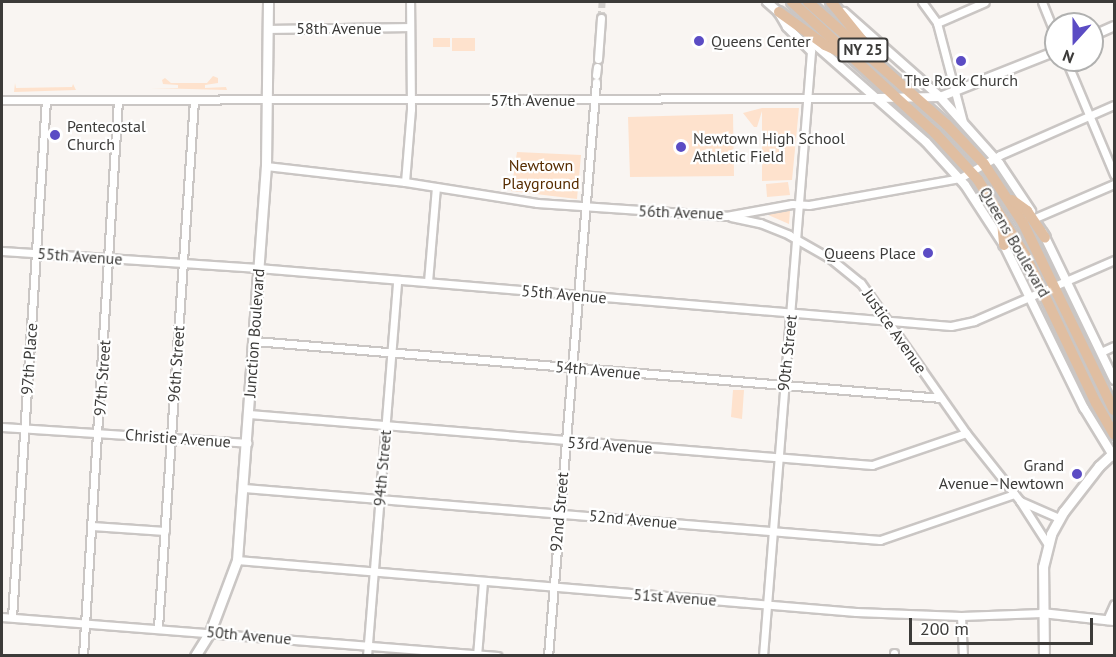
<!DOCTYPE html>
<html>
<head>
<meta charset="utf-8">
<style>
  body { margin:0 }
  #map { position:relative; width:1116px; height:657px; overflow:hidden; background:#f9f5f2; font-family:"PT Sans",sans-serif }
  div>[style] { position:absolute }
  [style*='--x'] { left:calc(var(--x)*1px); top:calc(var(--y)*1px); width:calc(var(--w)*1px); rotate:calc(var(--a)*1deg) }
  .green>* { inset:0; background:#fee2cd }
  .minor-tunnel>* { height:7px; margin-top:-3.5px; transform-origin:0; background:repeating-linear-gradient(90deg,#d3d0cd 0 7px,transparent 0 10.5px) }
  .roads { filter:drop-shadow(2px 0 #cac6c4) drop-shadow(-2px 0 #cac6c4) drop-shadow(0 2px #cac6c4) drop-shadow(0 -2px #cac6c4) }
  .minor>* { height:7px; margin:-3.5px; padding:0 3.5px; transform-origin:3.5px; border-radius:3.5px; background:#fff }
  .tertiary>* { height:8px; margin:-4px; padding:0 4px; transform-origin:4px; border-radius:4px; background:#fff }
  .secondary>* { height:9px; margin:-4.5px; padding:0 4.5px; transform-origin:4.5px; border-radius:4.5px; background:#fff }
  .primary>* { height:10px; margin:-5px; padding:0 5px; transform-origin:5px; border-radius:5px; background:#e0bea1 }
  .dots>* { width:16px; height:16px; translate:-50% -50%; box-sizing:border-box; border:3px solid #fff; border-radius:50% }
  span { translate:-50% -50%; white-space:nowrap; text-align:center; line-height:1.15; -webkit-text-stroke:4.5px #fff; paint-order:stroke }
  .shield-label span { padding:2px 4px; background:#fff; border:2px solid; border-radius:4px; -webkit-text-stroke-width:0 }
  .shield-label { font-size:15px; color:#3c3b39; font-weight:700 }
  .street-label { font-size:16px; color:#3c3b39 }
  .poi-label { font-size:16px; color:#3c3b39 }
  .left { translate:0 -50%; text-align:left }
  .right { translate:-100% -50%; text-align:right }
  .park-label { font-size:16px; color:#572c00 }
  .frame { position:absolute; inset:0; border:3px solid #3c3b39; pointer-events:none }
  .north { position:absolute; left:1044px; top:12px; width:60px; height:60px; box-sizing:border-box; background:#fff; border:2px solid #b1b1b0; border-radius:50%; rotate:201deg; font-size:16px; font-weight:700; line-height:24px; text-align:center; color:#3c3b39 }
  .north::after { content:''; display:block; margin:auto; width:21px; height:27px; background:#5b4cc4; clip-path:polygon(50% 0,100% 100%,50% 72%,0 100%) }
  .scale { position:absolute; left:909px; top:618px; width:184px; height:27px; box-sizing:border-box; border:3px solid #3c3b39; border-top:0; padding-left:8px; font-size:18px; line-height:21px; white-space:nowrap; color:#3c3b39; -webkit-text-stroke:4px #fff; paint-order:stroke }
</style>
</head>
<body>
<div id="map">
  <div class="green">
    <div style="clip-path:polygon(433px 38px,450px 38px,450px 47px,433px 47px)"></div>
    <div style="clip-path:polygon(452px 38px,475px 38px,475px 51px,452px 51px)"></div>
    <div style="clip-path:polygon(213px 76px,218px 78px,218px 83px,205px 85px,205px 88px,226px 87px,227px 90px,151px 88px,178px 88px,178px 85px,163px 84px,162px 80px,165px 78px,171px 83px,207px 83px)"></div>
    <div style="clip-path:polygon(15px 83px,16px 88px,72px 87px,73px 84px,76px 90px,14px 92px)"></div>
    <div style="clip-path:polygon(762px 108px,799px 108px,792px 180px,762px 181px,762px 111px,757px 127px,754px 127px,743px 113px)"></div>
    <div style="clip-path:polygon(733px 114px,734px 176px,630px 177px,628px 117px)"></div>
    <div style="clip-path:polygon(517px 152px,581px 155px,577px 199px,511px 191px)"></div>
    <div style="clip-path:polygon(788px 182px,790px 195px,767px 197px,766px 184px)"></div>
    <div style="clip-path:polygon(790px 210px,789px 224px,766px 214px)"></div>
    <div style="clip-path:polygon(733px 390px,744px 390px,742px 419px,731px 417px)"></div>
  </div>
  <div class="minor-tunnel">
    <div style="--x:601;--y:18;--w:16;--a:-86"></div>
  </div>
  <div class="roads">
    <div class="minor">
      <div style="--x:922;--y:2;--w:26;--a:54"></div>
      <div style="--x:937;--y:23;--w:102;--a:75.3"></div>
      <div style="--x:1042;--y:2;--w:37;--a:68"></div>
      <div style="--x:937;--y:23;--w:52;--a:-23.6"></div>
      <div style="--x:268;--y:29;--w:142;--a:-0.8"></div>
      <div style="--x:598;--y:59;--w:41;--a:-85.8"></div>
      <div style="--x:1066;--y:60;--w:124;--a:67.2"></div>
      <div style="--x:596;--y:75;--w:8;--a:-83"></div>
      <div style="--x:2;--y:100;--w:875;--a:-0.13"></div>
      <div style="--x:266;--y:166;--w:140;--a:6.6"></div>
      <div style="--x:405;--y:182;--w:134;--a:9"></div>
      <div style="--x:537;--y:203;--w:189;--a:3.9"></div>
      <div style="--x:726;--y:216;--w:67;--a:-10.3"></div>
      <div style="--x:792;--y:204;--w:17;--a:3"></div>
      <div style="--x:809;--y:205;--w:153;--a:-10.1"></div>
      <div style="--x:960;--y:178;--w:46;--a:-29.9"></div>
      <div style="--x:1000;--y:155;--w:124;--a:-23.7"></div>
      <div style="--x:405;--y:182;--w:73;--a:-85.3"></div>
      <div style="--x:411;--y:109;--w:107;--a:-90.5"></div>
      <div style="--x:731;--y:217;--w:30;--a:12"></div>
      <div style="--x:760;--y:223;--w:31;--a:22"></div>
      <div style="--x:789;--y:235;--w:48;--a:29.7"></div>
      <div style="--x:831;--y:259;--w:38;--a:39"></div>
      <div style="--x:861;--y:283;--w:183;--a:55"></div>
      <div style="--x:966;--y:433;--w:87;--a:51.5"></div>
      <div style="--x:1020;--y:501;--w:50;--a:57.3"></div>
      <div style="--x:1035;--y:218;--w:86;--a:-23.3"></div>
      <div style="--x:2;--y:251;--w:257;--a:3.8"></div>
      <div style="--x:258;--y:268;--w:695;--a:4.78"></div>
      <div style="--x:951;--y:326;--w:24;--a:-12"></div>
      <div style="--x:974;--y:321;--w:153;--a:-23.5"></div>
      <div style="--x:428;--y:282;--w:95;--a:-85.2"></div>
      <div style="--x:254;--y:341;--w:689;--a:4.74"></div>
      <div style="--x:1101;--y:352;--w:14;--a:-25"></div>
      <div style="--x:249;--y:414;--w:625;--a:4.68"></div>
      <div style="--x:872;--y:465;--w:99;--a:-18.8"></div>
      <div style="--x:2;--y:427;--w:246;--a:3.7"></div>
      <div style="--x:244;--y:488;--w:638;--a:4.67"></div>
      <div style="--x:880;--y:540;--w:142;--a:-18.9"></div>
      <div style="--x:1020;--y:501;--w:43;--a:23.6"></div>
      <div style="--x:92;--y:526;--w:73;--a:3.9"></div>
      <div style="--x:237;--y:560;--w:621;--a:4.8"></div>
      <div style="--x:856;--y:612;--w:105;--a:2.2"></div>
      <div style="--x:961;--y:616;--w:81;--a:-2.1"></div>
      <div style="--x:961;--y:616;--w:40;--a:87.1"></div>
      <div style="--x:2;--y:617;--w:497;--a:4.5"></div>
      <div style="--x:12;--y:617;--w:518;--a:-86.24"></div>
      <div style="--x:1107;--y:620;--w:17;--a:-66"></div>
      <div style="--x:158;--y:627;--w:528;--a:-86.09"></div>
      <div style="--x:83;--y:656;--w:557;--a:-86.4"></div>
      <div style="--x:367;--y:656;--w:377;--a:-85.4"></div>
      <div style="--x:477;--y:656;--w:75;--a:-85.4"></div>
      <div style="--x:548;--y:656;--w:576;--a:-85.22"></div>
      <div style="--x:763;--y:656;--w:607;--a:-85.46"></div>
      <div style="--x:894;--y:656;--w:3;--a:-90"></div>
    </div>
    <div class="tertiary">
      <div style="--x:767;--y:2;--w:20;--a:41"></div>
      <div style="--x:844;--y:12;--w:128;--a:41.5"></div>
      <div style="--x:940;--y:97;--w:89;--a:48.2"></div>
      <div style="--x:999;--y:163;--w:58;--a:56.3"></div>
      <div style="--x:779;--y:13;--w:16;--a:60"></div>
      <div style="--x:787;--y:27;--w:34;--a:45"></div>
      <div style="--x:1092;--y:36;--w:24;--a:-24"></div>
      <div style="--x:810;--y:40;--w:154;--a:41.3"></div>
      <div style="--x:926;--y:142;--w:58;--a:47.8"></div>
      <div style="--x:965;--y:185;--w:72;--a:57"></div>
      <div style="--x:1004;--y:245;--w:182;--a:63.9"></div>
      <div style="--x:1084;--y:408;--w:57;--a:58.5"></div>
      <div style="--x:877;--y:98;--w:63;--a:-0.9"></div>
      <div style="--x:940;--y:97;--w:125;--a:-21.6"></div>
      <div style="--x:1043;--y:233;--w:163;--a:64.2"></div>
      <div style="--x:1042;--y:613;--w:72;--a:6.3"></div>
    </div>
    <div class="secondary">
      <div style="--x:195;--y:656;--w:28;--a:-58"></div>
      <div style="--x:210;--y:632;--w:77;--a:-69.4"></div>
      <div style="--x:237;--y:560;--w:395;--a:-85.8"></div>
      <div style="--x:266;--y:166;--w:164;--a:-89.3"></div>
      <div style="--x:1044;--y:656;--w:89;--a:-90.6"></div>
      <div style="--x:1043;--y:567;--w:34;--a:-76"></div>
      <div style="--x:1051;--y:534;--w:26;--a:-61"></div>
      <div style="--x:1064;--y:511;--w:57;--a:-52.1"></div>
      <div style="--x:1099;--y:466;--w:21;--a:-43"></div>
    </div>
    <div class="primary">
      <div style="--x:792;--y:2;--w:194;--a:42.5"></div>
      <div style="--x:935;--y:133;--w:64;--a:47.5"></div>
      <div style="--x:978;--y:180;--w:89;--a:57.9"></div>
      <div style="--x:1025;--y:255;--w:164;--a:64.4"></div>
      <div style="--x:1096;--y:403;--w:36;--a:60"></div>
      <div style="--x:808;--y:2;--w:184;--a:41.5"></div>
      <div style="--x:946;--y:124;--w:55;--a:46.5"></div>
      <div style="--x:984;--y:164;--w:71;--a:56.5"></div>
      <div style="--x:1023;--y:223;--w:208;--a:64.1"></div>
      <div style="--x:831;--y:2;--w:55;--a:50.9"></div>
      <div style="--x:779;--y:12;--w:57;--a:35.7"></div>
      <div style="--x:825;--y:45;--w:21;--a:25"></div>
      <div style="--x:1012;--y:200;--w:19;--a:36"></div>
      <div style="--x:1027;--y:211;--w:32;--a:56"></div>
      <div style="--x:1002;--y:221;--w:24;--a:85"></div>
    </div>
  </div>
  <div class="dots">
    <div style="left:699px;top:41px;background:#5b4cc4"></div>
    <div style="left:961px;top:61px;background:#5b4cc4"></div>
    <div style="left:55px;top:135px;background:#5b4cc4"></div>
    <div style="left:681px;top:147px;background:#5b4cc4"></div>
    <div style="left:928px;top:253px;background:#5b4cc4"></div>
    <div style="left:1077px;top:474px;background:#5b4cc4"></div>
  </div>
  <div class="shield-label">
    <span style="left:863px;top:50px">NY 25</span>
  </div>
  <div class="street-label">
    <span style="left:339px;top:28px">58th Avenue</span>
    <span style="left:533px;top:100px">57th Avenue</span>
    <span style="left:681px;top:212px;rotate:2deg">56th Avenue</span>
    <span style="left:1015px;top:242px;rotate:60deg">Queens Boulevard</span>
    <span style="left:80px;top:256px;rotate:4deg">55th Avenue</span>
    <span style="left:564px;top:294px;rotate:5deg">55th Avenue</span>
    <span style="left:895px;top:331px;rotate:55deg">Justice Avenue</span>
    <span style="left:254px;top:333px;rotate:-86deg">Junction Boulevard</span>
    <span style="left:787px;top:353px;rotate:-84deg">90th Street</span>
    <span style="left:29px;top:359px;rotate:-86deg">97th Place</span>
    <span style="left:176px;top:364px;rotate:-86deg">96th Street</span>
    <span style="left:598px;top:370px;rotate:5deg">54th Avenue</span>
    <span style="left:102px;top:378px;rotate:-86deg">97th Street</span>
    <span style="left:178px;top:438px;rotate:4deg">Christie Avenue</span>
    <span style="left:610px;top:445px;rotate:4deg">53rd Avenue</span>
    <span style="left:382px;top:468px;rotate:-85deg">94th Street</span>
    <span style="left:559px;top:512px;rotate:-85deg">92nd Street</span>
    <span style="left:633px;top:519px;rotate:5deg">52nd Avenue</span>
    <span style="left:675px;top:597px;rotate:4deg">51st Avenue</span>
    <span style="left:249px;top:635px;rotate:5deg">50th Avenue</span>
  </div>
  <div class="poi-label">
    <span class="left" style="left:711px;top:41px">Queens Center</span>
    <span style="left:961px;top:80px">The Rock Church</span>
    <span class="left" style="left:67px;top:135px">Pentecostal<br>Church</span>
    <span class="left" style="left:693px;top:147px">Newtown High School<br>Athletic Field</span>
    <span class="right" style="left:916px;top:253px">Queens Place</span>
    <span class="right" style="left:1064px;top:474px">Grand<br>Avenue–Newtown</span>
  </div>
  <div class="park-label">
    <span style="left:541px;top:174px">Newtown<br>Playground</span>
  </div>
  <div class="frame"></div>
  <div class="north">N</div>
  <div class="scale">200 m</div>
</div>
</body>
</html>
